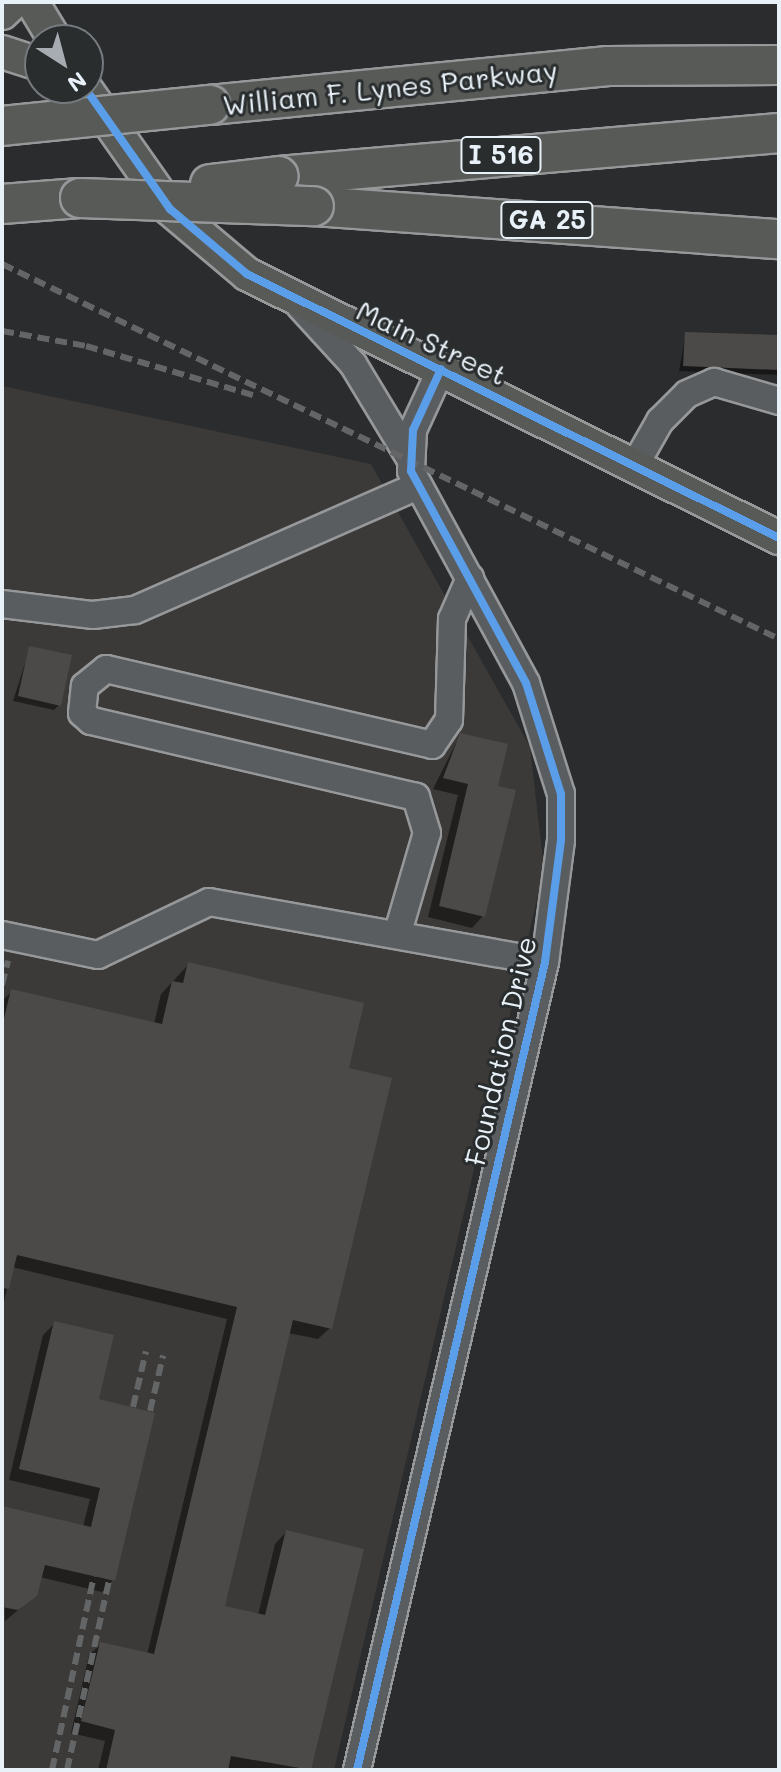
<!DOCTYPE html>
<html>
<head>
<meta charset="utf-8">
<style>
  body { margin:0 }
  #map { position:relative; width:781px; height:1772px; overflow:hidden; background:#2b2c2d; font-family:Mali,sans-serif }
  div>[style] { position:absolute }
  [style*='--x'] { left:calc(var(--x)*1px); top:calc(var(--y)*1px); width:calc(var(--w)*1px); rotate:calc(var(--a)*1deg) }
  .built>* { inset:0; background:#3c3a38 }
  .shadow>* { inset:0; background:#0007 }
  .building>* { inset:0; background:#4c4a48 }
  .roads { filter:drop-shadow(2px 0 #96989a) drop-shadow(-2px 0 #96989a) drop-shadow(0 2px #96989a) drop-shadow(0 -2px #96989a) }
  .minor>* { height:26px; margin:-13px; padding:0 13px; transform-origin:13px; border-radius:13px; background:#5a5d60 }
  .major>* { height:32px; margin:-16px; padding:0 16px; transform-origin:16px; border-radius:16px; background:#585a57 }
  .highway>* { height:38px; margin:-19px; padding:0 19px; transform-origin:19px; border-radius:19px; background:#585a57 }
  .rail>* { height:6px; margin-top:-3px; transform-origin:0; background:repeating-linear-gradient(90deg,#636566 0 12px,transparent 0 18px) }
  .bridges { filter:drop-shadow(2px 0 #96989a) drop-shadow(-2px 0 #96989a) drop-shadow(0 2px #96989a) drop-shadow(0 -2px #96989a) }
  .highway-bridge>* { height:38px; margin:-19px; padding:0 19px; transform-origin:19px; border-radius:19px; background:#585a57 }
  .cycleway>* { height:8px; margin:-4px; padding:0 4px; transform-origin:4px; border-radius:4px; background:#5a9eea }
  span { translate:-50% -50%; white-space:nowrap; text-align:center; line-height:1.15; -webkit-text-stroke:6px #2a2d2e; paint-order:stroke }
  .shield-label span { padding:2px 6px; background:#2a2d2e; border:2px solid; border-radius:6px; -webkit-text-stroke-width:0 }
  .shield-label { font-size:26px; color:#e8f1f8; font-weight:700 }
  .street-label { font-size:28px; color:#e8f1f8 }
  .frame { position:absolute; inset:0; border:4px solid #e8f1f8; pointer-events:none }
  .north { position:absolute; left:24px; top:24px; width:80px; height:80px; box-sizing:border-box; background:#2a2d2e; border:2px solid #767b7f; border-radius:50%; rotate:144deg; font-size:22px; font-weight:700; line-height:32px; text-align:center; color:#e8f1f8 }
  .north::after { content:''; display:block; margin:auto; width:28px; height:36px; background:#a6acb1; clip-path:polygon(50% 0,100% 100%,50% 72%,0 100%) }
</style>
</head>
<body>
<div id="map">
  <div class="built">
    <div style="clip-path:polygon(2px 386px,371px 464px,530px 747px,544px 869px,334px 1770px,2px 1770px)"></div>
  </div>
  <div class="shadow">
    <div style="clip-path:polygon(686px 334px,779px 337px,779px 375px,679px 371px)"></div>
    <div style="clip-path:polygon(30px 648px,59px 705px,54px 710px,13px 701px)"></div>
    <div style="clip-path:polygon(460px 735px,495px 787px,483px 916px,472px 928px,428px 917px,458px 795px,433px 789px)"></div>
    <div style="clip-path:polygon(189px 964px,347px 1069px,330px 1328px,318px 1339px,288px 1333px,223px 1607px,258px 1615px,275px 1544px,286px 1532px,362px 1550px,309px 1770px,98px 1770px,105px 1741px,71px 1733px,89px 1655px,101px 1644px,147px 1655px,227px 1319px,12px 1267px,2px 1310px,2px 1001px,12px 991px,154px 1024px,161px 994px)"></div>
    <div style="clip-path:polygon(55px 1323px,96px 1401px,113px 1580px,102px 1592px,40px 1577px,36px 1595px,5px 1621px,2px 1513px,83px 1527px,90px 1499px,9px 1480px,43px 1335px)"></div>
  </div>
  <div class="building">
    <div style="clip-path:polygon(685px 332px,779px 335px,779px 370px,683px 366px)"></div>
    <div style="clip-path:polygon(29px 646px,72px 655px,61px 706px,18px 696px)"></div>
    <div style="clip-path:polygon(460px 733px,508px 744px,498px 786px,516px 790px,485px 917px,439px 906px,468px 784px,443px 778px)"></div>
    <div style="clip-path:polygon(188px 962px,364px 1003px,349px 1068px,392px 1078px,332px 1329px,293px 1320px,225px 1606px,265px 1615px,286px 1530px,364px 1549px,311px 1770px,231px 1756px,228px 1770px,106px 1770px,115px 1730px,81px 1721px,100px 1642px,154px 1654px,237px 1307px,17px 1255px,9px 1289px,2px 1288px,2px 1027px,11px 989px,162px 1024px,172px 981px,183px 983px)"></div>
    <div style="clip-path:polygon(54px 1321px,114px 1335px,99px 1399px,155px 1413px,115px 1581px,45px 1565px,37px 1596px,18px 1610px,2px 1607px,2px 1506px,91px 1527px,100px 1488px,19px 1469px)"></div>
  </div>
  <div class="roads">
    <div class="minor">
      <div style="--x:300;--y:306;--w:79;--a:47.6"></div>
      <div style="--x:353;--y:364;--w:109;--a:58.9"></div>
      <div style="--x:635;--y:465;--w:51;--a:-60.4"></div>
      <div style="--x:660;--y:421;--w:38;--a:-45"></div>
      <div style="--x:687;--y:394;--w:30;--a:-24"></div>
      <div style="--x:714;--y:382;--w:68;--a:16.3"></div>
      <div style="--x:2;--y:604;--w:92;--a:6.9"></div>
      <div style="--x:93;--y:615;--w:42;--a:-6.8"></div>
      <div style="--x:135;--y:610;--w:308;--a:-23.7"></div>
      <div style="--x:398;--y:932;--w:103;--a:-73.7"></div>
      <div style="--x:427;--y:833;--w:38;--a:-107"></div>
      <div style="--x:416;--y:797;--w:334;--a:-166.8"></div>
      <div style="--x:91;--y:721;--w:12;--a:-138"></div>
      <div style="--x:82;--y:713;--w:27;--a:-84"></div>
      <div style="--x:85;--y:686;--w:27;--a:-39"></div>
      <div style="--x:106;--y:669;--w:335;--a:13.1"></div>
      <div style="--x:432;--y:745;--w:30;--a:-56"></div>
      <div style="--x:449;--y:720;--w:101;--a:-88.3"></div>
      <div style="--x:452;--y:619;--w:45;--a:-66.3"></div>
      <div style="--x:2;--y:935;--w:98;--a:11.8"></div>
      <div style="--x:98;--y:955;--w:123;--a:-25.5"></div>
      <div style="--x:209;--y:902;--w:341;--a:10.1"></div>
      <div style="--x:357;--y:1770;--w:830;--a:-76.9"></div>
      <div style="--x:545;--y:962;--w:123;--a:-82.5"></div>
      <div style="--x:561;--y:840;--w:46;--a:-90"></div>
      <div style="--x:561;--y:794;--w:116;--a:-107.5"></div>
      <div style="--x:526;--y:683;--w:241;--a:-118.5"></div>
      <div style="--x:411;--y:471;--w:41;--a:-87.2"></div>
      <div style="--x:413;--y:430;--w:67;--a:-65.3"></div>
    </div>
    <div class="major">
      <div style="--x:32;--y:2;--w:44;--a:58.8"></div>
      <div style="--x:2;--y:13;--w:16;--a:-43"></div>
      <div style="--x:2;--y:52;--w:40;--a:18"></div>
      <div style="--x:85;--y:88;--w:148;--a:54.9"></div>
      <div style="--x:170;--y:209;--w:101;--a:40.2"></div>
      <div style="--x:247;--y:274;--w:594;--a:26.39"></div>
    </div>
    <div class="highway">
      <div style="--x:210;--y:105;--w:400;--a:-5.6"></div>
      <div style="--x:608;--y:66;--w:171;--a:-0.3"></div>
      <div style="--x:279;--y:176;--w:502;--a:-4.92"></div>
      <div style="--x:2;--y:204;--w:78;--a:-4.4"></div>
      <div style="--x:314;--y:206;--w:466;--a:4.1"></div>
    </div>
  </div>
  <div class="rail">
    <div style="--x:2;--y:264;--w:863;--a:25.76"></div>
    <div style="--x:2;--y:331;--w:85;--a:10.1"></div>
    <div style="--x:86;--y:346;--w:174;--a:16.4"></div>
    <div style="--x:2;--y:985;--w:25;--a:-76"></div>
    <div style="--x:133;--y:1407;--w:57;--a:-76.9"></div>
    <div style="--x:150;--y:1411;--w:57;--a:-76.7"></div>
    <div style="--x:52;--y:1770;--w:198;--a:-77.8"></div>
    <div style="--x:67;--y:1770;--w:195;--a:-77.5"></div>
  </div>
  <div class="bridges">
    <div class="highway-bridge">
      <div style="--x:2;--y:126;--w:209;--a:-5.8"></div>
      <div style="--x:210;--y:184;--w:69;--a:-6.6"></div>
      <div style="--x:80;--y:198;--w:234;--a:2"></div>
    </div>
  </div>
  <div class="cycleway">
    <div style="--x:85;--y:88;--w:148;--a:54.9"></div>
    <div style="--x:170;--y:209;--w:101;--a:40.2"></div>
    <div style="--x:247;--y:274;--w:594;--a:26.39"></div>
    <div style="--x:357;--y:1770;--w:830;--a:-76.9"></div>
    <div style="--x:545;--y:962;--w:123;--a:-82.5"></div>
    <div style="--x:561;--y:840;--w:46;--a:-90"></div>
    <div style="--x:561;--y:794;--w:116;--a:-107.5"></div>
    <div style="--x:526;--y:683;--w:241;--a:-118.5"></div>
    <div style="--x:411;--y:471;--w:41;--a:-87.2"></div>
    <div style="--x:413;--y:430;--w:67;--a:-65.3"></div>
  </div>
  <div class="shield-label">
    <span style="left:501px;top:155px">I 516</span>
    <span style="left:547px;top:220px">GA 25</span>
  </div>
  <div class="street-label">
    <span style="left:390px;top:87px;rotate:-6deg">William F. Lynes Parkway</span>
    <span style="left:432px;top:342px;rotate:25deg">Main Street</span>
    <span style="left:500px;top:1051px;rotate:-77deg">Foundation Drive</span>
  </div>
  <div class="frame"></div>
  <div class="north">N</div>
</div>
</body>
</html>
